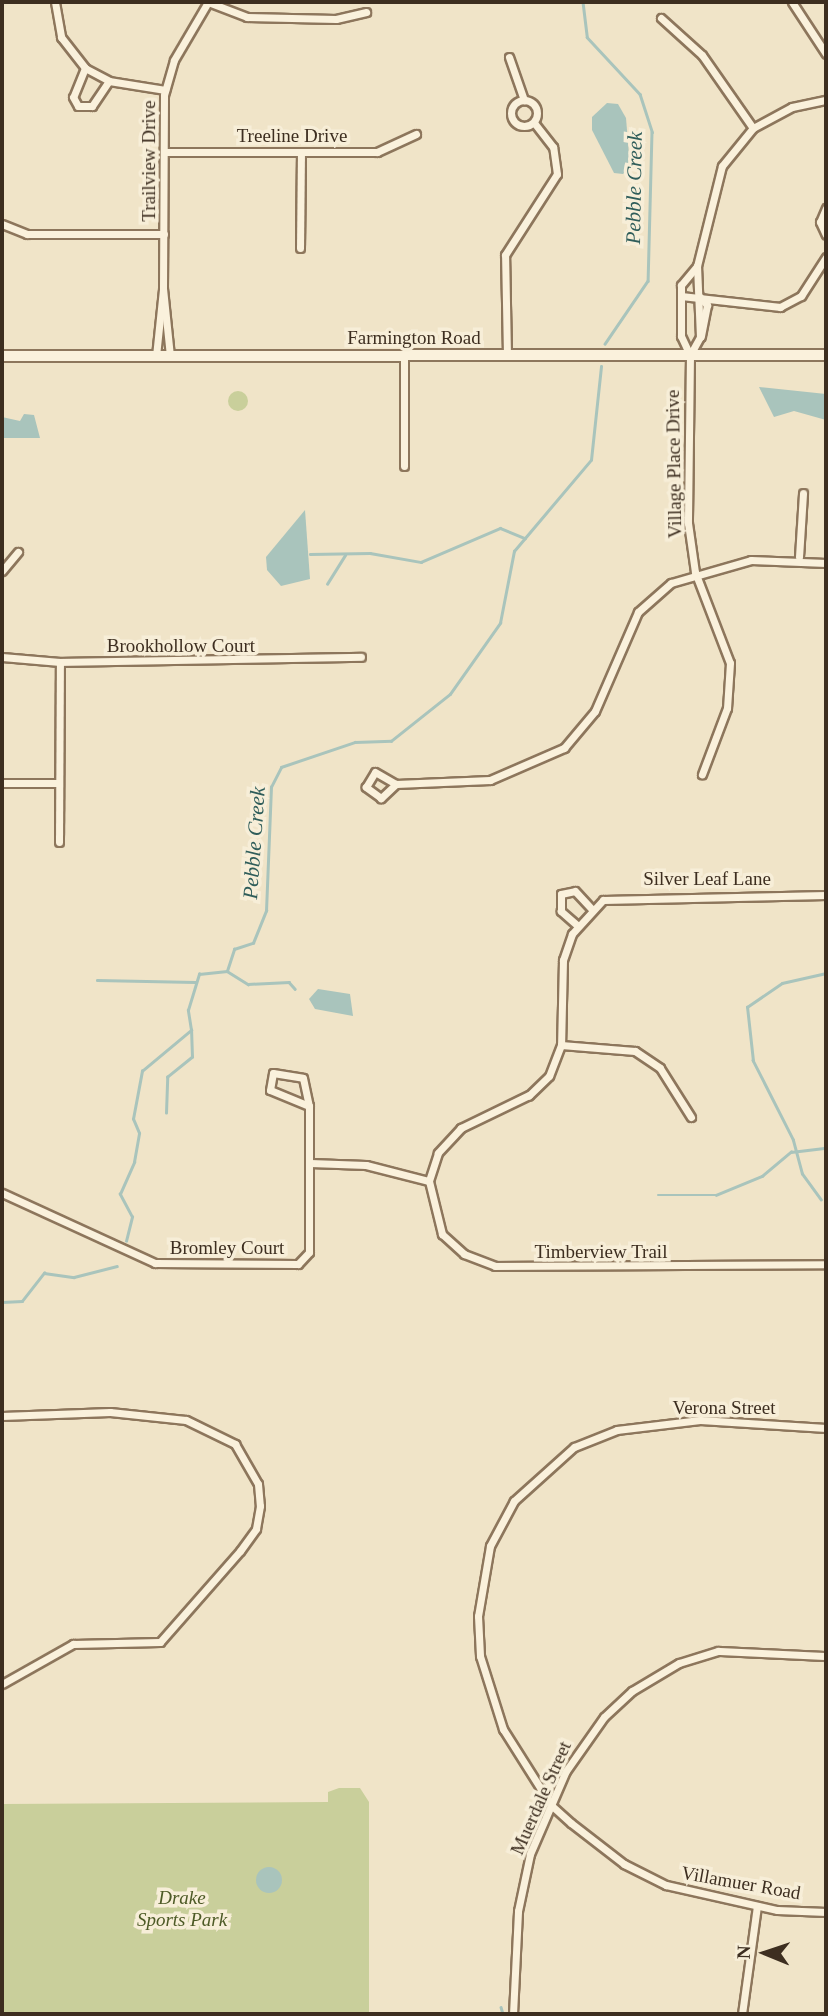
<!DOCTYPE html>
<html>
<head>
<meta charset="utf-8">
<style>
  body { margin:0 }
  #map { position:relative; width:828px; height:2016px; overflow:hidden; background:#f0e4c8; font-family:"Times New Roman",serif }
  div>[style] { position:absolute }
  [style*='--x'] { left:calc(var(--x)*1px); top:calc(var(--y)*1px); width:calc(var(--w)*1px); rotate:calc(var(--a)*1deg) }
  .green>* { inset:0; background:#c9cf9b }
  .round { border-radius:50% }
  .water>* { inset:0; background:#a9c4bc }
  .stream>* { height:2.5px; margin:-1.25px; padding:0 1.25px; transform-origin:1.25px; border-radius:1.25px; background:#a9c4bc }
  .roads { filter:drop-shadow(2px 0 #8d765c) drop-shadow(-2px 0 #8d765c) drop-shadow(0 2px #8d765c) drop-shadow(0 -2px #8d765c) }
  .street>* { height:7px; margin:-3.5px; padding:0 3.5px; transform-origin:3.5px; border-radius:3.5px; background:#faf1dc }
  .street>.ring { margin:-3.5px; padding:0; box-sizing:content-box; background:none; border:7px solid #faf1dc; border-radius:50% }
  .secondary>* { height:10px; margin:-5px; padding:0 5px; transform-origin:5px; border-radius:5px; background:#faf1dc }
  span { translate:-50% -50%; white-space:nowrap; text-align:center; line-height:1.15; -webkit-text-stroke:7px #f7eed8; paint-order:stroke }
  .street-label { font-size:19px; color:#3d2e20 }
  .park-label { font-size:19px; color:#4d5a26; font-style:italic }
  .water-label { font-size:21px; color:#2f5d5a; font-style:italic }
  .frame { position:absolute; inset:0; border:4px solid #3d2e20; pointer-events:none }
  .north { position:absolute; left:730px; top:1918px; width:70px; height:70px; -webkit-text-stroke:5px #f7eed8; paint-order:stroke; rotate:272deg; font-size:19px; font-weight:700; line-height:28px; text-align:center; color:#3d2e20 }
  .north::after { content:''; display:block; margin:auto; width:24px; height:32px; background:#3d2e20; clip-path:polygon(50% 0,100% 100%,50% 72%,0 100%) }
</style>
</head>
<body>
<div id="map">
  <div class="green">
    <div class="round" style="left:228px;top:391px;width:20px;height:20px"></div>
    <div style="clip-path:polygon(339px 1788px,360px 1788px,369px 1802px,369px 2014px,2px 2014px,2px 1804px,328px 1802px,328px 1792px)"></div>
  </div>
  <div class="water">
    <div style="clip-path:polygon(607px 103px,618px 104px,626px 118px,630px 167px,623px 174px,614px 173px,592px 130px,592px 117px)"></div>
    <div style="clip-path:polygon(759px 387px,826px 394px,826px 420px,794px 411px,774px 417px)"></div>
    <div style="clip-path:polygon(24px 414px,34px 415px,40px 438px,2px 438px,2px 417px,20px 421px)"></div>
    <div style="clip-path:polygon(305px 510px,310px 579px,281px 586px,267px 570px,266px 557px)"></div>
    <div style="clip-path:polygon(318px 989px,350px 994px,353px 1016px,315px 1009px,309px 999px)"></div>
    <div class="round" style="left:256px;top:1867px;width:26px;height:26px"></div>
  </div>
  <div class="stream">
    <div style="--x:583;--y:2;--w:35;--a:83"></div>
    <div style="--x:587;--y:37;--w:78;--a:47.1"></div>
    <div style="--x:640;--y:94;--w:40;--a:72"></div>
    <div style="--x:652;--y:132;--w:149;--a:91.5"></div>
    <div style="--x:648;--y:281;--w:76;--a:124.3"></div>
    <div style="--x:310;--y:554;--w:60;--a:-1"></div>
    <div style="--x:370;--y:553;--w:52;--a:10"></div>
    <div style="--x:421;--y:562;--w:86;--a:-23.3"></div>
    <div style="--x:500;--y:528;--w:27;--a:22"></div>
    <div style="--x:327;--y:584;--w:34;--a:-58"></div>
    <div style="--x:227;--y:971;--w:23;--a:-72"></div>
    <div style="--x:234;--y:949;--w:20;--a:-18"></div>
    <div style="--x:253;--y:943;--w:35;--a:-68"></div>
    <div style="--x:266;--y:911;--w:124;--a:-87.7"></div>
    <div style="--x:271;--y:787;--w:22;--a:-63"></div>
    <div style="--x:281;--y:767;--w:78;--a:-18.7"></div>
    <div style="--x:355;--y:742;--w:36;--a:-2"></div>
    <div style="--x:391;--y:741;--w:75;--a:-38.5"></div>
    <div style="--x:450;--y:694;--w:87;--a:-54.8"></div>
    <div style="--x:500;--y:623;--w:73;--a:-79"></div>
    <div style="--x:514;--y:551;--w:119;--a:-49.8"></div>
    <div style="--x:591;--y:460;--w:94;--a:-83.9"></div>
    <div style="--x:227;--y:971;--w:25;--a:32"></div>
    <div style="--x:248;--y:984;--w:41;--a:-2.8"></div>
    <div style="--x:289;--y:982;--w:9;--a:49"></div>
    <div style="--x:97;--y:980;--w:98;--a:1.2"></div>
    <div style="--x:166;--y:1113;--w:36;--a:-88"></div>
    <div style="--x:167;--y:1077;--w:32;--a:-39"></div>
    <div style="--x:192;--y:1057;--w:27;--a:-92"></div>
    <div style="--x:658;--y:1195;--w:58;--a:0"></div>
    <div style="--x:716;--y:1195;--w:50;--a:-22.4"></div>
    <div style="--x:762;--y:1176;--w:38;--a:-40"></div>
    <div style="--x:791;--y:1152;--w:35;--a:-7"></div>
    <div style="--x:821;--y:1200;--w:32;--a:-126"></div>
    <div style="--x:802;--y:1174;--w:35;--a:-105"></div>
    <div style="--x:793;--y:1140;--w:89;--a:-116.9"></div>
    <div style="--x:753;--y:1061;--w:54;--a:-96.3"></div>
    <div style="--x:747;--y:1007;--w:42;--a:-34.4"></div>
    <div style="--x:782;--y:983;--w:45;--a:-12.8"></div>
    <div style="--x:126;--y:1241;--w:25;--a:-76"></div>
    <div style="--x:132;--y:1217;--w:26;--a:-118"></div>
    <div style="--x:120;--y:1194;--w:35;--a:-66"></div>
    <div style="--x:134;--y:1162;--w:29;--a:-80"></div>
    <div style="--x:139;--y:1133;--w:15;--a:-113"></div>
    <div style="--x:133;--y:1119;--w:49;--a:-79.4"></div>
    <div style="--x:142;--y:1071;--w:64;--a:-39.9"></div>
    <div style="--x:191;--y:1030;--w:20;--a:-99"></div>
    <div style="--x:188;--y:1010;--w:38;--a:-73"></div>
    <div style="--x:199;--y:974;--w:28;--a:-6"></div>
    <div style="--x:2;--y:1302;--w:20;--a:-3"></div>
    <div style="--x:22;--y:1301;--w:36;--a:-52"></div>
    <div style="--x:44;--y:1273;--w:30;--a:8"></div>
    <div style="--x:74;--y:1277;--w:44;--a:-14.3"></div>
    <div style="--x:501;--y:2007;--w:7;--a:74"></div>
  </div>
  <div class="roads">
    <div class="street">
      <div style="--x:55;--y:2;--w:36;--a:80"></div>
      <div style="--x:61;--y:37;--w:39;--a:52"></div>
      <div style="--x:85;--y:68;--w:27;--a:28"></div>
      <div style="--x:109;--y:81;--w:57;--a:9.1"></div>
      <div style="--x:208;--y:2;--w:42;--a:21"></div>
      <div style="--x:247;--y:17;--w:89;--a:1.3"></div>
      <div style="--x:336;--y:19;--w:31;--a:-13"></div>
      <div style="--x:792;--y:2;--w:62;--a:56.8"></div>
      <div style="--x:661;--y:18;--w:55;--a:42.1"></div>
      <div style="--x:702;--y:55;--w:89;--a:55.1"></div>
      <div style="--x:509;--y:57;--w:46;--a:70.8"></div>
      <div style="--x:85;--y:68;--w:31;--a:112"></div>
      <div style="--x:73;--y:97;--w:10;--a:61"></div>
      <div style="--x:78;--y:106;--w:14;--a:0"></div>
      <div style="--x:92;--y:106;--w:30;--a:-56"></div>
      <div class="ring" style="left:511px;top:100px;width:19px;height:19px"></div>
      <div style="--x:164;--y:152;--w:213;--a:0"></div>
      <div style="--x:377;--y:152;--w:43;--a:-24.8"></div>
      <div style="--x:826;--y:208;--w:15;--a:113"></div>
      <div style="--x:820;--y:222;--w:14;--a:65"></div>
      <div style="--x:2;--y:224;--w:27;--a:22"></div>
      <div style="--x:27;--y:234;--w:137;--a:0"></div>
      <div style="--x:300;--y:248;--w:96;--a:-89.4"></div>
      <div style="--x:697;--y:266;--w:25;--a:130"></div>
      <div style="--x:681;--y:285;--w:51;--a:90"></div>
      <div style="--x:681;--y:336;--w:21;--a:65"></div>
      <div style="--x:690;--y:355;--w:168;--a:90.7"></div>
      <div style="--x:688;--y:523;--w:49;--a:81.9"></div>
      <div style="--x:695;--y:572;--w:97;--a:69"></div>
      <div style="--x:730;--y:663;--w:45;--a:93.8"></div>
      <div style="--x:727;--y:708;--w:71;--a:110.7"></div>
      <div style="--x:681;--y:296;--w:100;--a:6.3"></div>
      <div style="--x:780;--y:307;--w:24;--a:-28"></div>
      <div style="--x:801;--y:296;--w:46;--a:-57.3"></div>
      <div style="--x:700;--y:297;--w:11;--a:49"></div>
      <div style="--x:707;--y:305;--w:32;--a:101"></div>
      <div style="--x:507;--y:355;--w:100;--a:-91.1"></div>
      <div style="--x:505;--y:255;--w:96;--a:-57.3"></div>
      <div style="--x:557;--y:174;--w:27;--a:-98"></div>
      <div style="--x:553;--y:147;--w:29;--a:-128"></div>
      <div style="--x:690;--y:355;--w:21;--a:-61"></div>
      <div style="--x:700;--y:337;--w:71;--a:-92.4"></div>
      <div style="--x:697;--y:266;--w:103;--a:-76"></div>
      <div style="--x:722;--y:166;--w:49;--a:-50.8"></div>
      <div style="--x:753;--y:128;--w:44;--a:-28.3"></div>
      <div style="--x:792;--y:107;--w:35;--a:-12"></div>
      <div style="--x:156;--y:356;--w:67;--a:-84"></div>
      <div style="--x:170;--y:356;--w:68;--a:-95.9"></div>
      <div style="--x:163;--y:288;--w:193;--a:-89.7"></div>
      <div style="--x:164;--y:95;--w:36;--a:-74"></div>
      <div style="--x:174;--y:60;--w:67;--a:-59.6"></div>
      <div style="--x:404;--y:466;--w:111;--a:-90"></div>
      <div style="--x:799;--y:557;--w:64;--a:-86.4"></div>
      <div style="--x:2;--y:571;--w:25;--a:-50"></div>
      <div style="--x:2;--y:657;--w:58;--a:4.9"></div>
      <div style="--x:60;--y:662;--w:301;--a:-1"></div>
      <div style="--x:2;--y:783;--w:57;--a:0"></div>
      <div style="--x:396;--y:784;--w:21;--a:137"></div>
      <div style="--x:381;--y:798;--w:19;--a:-144"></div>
      <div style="--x:366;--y:787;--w:17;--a:-59"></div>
      <div style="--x:375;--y:772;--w:24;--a:30"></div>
      <div style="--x:396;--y:784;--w:94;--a:-2.4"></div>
      <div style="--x:490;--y:780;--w:81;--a:-23.4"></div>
      <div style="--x:564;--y:748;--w:48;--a:-50"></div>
      <div style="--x:595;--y:711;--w:108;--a:-66.5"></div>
      <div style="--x:638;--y:612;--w:44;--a:-41.3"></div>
      <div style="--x:671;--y:583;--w:83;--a:-16"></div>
      <div style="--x:751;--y:560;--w:75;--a:2.3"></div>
      <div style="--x:59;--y:842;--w:180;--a:-89.7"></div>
      <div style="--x:826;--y:895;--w:223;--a:178.7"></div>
      <div style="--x:603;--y:900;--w:46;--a:132.4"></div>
      <div style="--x:572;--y:934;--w:28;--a:109"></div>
      <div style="--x:563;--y:960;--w:85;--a:91.3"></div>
      <div style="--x:561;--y:1045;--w:33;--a:111"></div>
      <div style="--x:549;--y:1076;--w:28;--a:136"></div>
      <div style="--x:529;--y:1095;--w:76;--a:154.1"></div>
      <div style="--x:461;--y:1128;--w:34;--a:133"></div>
      <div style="--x:438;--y:1153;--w:29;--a:108"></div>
      <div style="--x:429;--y:1181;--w:55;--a:76.2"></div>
      <div style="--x:442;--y:1234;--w:30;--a:42"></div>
      <div style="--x:464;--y:1254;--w:33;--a:21"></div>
      <div style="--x:495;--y:1266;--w:331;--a:-0.3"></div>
      <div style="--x:578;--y:926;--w:23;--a:-139"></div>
      <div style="--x:561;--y:911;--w:17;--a:-90"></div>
      <div style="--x:561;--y:894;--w:14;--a:-12"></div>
      <div style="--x:575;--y:891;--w:25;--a:47"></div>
      <div style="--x:561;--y:1045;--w:74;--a:4.6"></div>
      <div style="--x:635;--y:1051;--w:30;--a:34"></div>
      <div style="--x:660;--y:1068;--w:58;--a:57.7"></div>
      <div style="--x:310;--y:1163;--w:56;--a:2"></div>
      <div style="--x:366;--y:1165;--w:65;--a:14.3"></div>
      <div style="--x:2;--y:1193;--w:168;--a:24.6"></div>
      <div style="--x:155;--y:1263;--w:143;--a:0.4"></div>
      <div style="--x:298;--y:1264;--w:16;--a:-47"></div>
      <div style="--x:309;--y:1252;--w:146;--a:-90"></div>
      <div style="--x:309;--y:1106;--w:42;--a:-157.7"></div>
      <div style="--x:270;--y:1090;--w:17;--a:-80"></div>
      <div style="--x:273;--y:1073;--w:30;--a:9"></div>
      <div style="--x:303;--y:1078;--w:29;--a:78"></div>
      <div style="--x:2;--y:1416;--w:108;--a:-2.1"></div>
      <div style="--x:110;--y:1412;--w:76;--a:6"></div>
      <div style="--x:186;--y:1420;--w:55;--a:26.1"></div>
      <div style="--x:235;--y:1444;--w:46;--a:60.1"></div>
      <div style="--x:258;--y:1484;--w:22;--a:85"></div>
      <div style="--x:260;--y:1506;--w:23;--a:100"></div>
      <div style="--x:256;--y:1529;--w:27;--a:126"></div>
      <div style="--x:240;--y:1551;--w:121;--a:131.3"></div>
      <div style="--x:160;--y:1642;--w:87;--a:178.7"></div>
      <div style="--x:73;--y:1644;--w:81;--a:150.6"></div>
      <div style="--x:826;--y:1428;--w:126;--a:-176.4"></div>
      <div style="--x:700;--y:1420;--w:84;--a:173.1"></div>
      <div style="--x:617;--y:1430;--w:46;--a:158.4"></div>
      <div style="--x:574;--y:1447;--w:81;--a:138"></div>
      <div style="--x:514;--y:1501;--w:51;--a:118.1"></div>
      <div style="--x:490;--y:1546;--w:71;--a:99.7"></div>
      <div style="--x:478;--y:1616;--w:40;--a:87.1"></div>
      <div style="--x:480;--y:1656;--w:77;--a:72.5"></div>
      <div style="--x:503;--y:1729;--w:90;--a:57.7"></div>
      <div style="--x:551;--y:1805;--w:27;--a:42"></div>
      <div style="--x:571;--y:1823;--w:67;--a:37.7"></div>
      <div style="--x:624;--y:1864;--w:47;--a:26.6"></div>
      <div style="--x:666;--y:1885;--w:114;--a:12.7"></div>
      <div style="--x:777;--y:1910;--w:49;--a:2.3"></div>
      <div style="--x:513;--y:2014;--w:103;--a:-87.2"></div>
      <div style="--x:518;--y:1911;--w:58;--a:-78.1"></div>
      <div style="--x:530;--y:1854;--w:90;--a:-66.6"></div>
      <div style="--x:566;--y:1771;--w:66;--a:-54.9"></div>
      <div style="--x:604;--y:1717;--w:38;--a:-43"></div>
      <div style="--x:632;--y:1691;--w:55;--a:-30.8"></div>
      <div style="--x:679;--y:1663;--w:41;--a:-17.1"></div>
      <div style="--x:718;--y:1651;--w:108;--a:2.7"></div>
      <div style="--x:742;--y:2014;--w:109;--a:-82.1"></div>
    </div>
    <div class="secondary">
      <div style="--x:2;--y:356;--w:824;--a:-0.07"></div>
    </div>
  </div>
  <div class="street-label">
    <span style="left:292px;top:136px">Treeline Drive</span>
    <span style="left:149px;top:161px;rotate:-90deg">Trailview Drive</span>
    <span style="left:414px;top:338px">Farmington Road</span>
    <span style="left:674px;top:464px;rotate:-91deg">Village Place Drive</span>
    <span style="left:181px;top:646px">Brookhollow Court</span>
    <span style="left:707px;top:879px">Silver Leaf Lane</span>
    <span style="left:227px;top:1248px">Bromley Court</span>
    <span style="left:601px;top:1252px">Timberview Trail</span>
    <span style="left:724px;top:1408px">Verona Street</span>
    <span style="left:541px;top:1798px;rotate:-66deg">Muerdale Street</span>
    <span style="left:741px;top:1883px;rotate:10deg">Villamuer Road</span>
  </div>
  <div class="park-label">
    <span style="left:182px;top:1909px">Drake<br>Sports Park</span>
  </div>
  <div class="water-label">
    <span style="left:634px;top:188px;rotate:-89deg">Pebble Creek</span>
    <span style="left:254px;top:843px;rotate:-86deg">Pebble Creek</span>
  </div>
  <div class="frame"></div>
  <div class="north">N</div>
</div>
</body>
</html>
